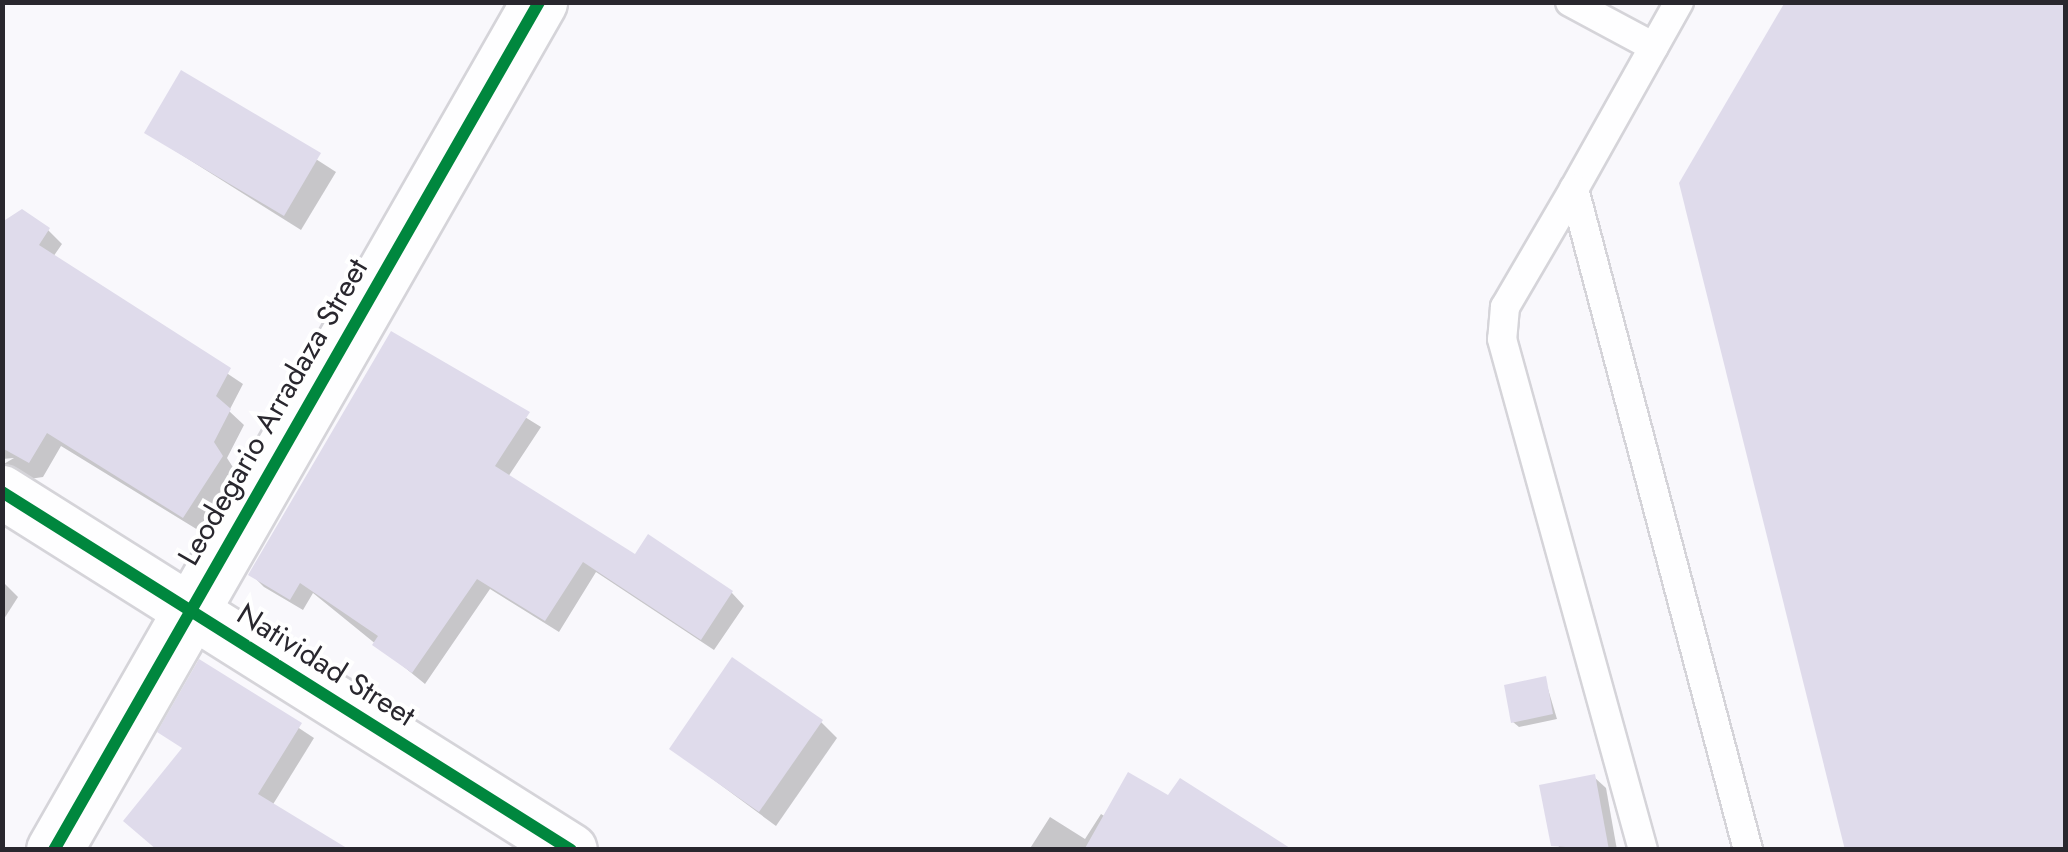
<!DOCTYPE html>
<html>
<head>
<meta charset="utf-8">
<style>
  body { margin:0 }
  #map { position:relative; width:2068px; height:852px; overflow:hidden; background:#f9f8fc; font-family:Jost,sans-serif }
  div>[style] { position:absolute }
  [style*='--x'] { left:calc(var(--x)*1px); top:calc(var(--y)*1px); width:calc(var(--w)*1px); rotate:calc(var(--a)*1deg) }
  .shadow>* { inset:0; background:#0003 }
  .building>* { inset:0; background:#dfdbeb }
  .roads { filter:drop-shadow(2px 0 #d5d4d9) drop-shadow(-2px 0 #d5d4d9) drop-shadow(0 2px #d5d4d9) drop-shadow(0 -2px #d5d4d9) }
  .lane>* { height:28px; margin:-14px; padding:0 14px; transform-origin:14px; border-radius:14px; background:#fefeff }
  .street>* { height:52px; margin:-26px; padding:0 26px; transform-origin:26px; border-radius:26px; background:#fefeff }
  .secondary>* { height:55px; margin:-27.5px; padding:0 27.5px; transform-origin:27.5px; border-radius:27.5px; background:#fefeff }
  .cycleway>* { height:12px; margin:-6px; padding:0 6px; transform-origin:6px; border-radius:6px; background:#00873e }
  span { translate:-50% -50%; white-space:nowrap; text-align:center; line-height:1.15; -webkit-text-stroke:8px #fff; paint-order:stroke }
  .street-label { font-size:30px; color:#29272e }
  .frame { position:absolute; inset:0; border:5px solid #29272e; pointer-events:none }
</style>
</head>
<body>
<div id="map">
  <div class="shadow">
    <div style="clip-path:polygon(182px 73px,336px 172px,301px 230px,147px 133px)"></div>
    <div style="clip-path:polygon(2px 226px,48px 230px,62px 244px,53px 257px,243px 384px,229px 411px,244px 425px,227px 458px,236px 472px,198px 530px,61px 446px,43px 477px,2px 483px,2px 465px,14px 458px,2px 459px)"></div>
    <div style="clip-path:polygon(392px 334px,541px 427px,508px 477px,636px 557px,649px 538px,732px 593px,744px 606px,714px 650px,596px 572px,559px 632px,490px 589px,425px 684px,313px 593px,303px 610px,264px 587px,251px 574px)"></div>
    <div style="clip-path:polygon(2px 581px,18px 597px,2px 622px)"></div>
    <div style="clip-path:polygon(200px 663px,314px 738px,272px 806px,160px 732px)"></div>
    <div style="clip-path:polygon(1545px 679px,1557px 719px,1519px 727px,1513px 722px)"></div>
    <div style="clip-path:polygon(821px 722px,837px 738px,776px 826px,672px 749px)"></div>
    <div style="clip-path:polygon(1594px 777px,1606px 788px,1617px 850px,1557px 850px)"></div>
    <div style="clip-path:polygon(1101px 814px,1129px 831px,1136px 850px,1029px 850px,1050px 817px,1085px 839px)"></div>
  </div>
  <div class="building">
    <div style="clip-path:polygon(1785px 2px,2066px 2px,2066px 850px,1845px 850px,1679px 183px)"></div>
    <div style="clip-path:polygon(181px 70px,321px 153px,284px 216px,144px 133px)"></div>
    <div style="clip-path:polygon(22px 209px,50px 228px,39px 245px,231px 368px,216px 396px,231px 409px,214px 442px,223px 456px,183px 518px,47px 433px,29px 463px,2px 448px,2px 222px)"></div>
    <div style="clip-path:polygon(391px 331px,530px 412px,495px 466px,635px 554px,648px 534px,733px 591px,701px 640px,583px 562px,545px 621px,477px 579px,412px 673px,372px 645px,378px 636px,300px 583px,290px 600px,248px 575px)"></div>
    <div style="clip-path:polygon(732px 657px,823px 720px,759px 812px,669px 749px)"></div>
    <div style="clip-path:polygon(199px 659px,302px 723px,258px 794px,350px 850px,157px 850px,123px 821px,182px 748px,157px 732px)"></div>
    <div style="clip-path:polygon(1546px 676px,1553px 714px,1511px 723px,1504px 685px)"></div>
    <div style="clip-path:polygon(1128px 772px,1168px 795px,1180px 778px,1293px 850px,1084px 850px)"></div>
    <div style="clip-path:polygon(1595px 774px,1609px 850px,1551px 846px,1539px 785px)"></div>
  </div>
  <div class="roads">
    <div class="lane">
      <div style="--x:1570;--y:2;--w:95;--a:28.2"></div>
      <div style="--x:1679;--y:2;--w:214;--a:119.3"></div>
      <div style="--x:1574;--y:189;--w:684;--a:75.25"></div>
      <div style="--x:1574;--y:189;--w:137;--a:120.3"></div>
      <div style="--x:1505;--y:307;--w:32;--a:95"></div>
      <div style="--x:1502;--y:339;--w:530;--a:74.57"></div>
    </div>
    <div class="street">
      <div style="--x:2;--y:492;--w:672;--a:32.18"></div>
    </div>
    <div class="secondary">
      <div style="--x:54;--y:850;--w:977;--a:-60.23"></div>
    </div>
  </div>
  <div class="cycleway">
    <div style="--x:2;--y:492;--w:672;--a:32.18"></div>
    <div style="--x:54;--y:850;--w:977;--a:-60.23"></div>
  </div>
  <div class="street-label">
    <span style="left:273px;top:412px;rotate:-60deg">Leodegario Arradaza Street</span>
    <span style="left:326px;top:665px;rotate:32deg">Natividad Street</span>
  </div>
  <div class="frame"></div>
</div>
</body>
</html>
